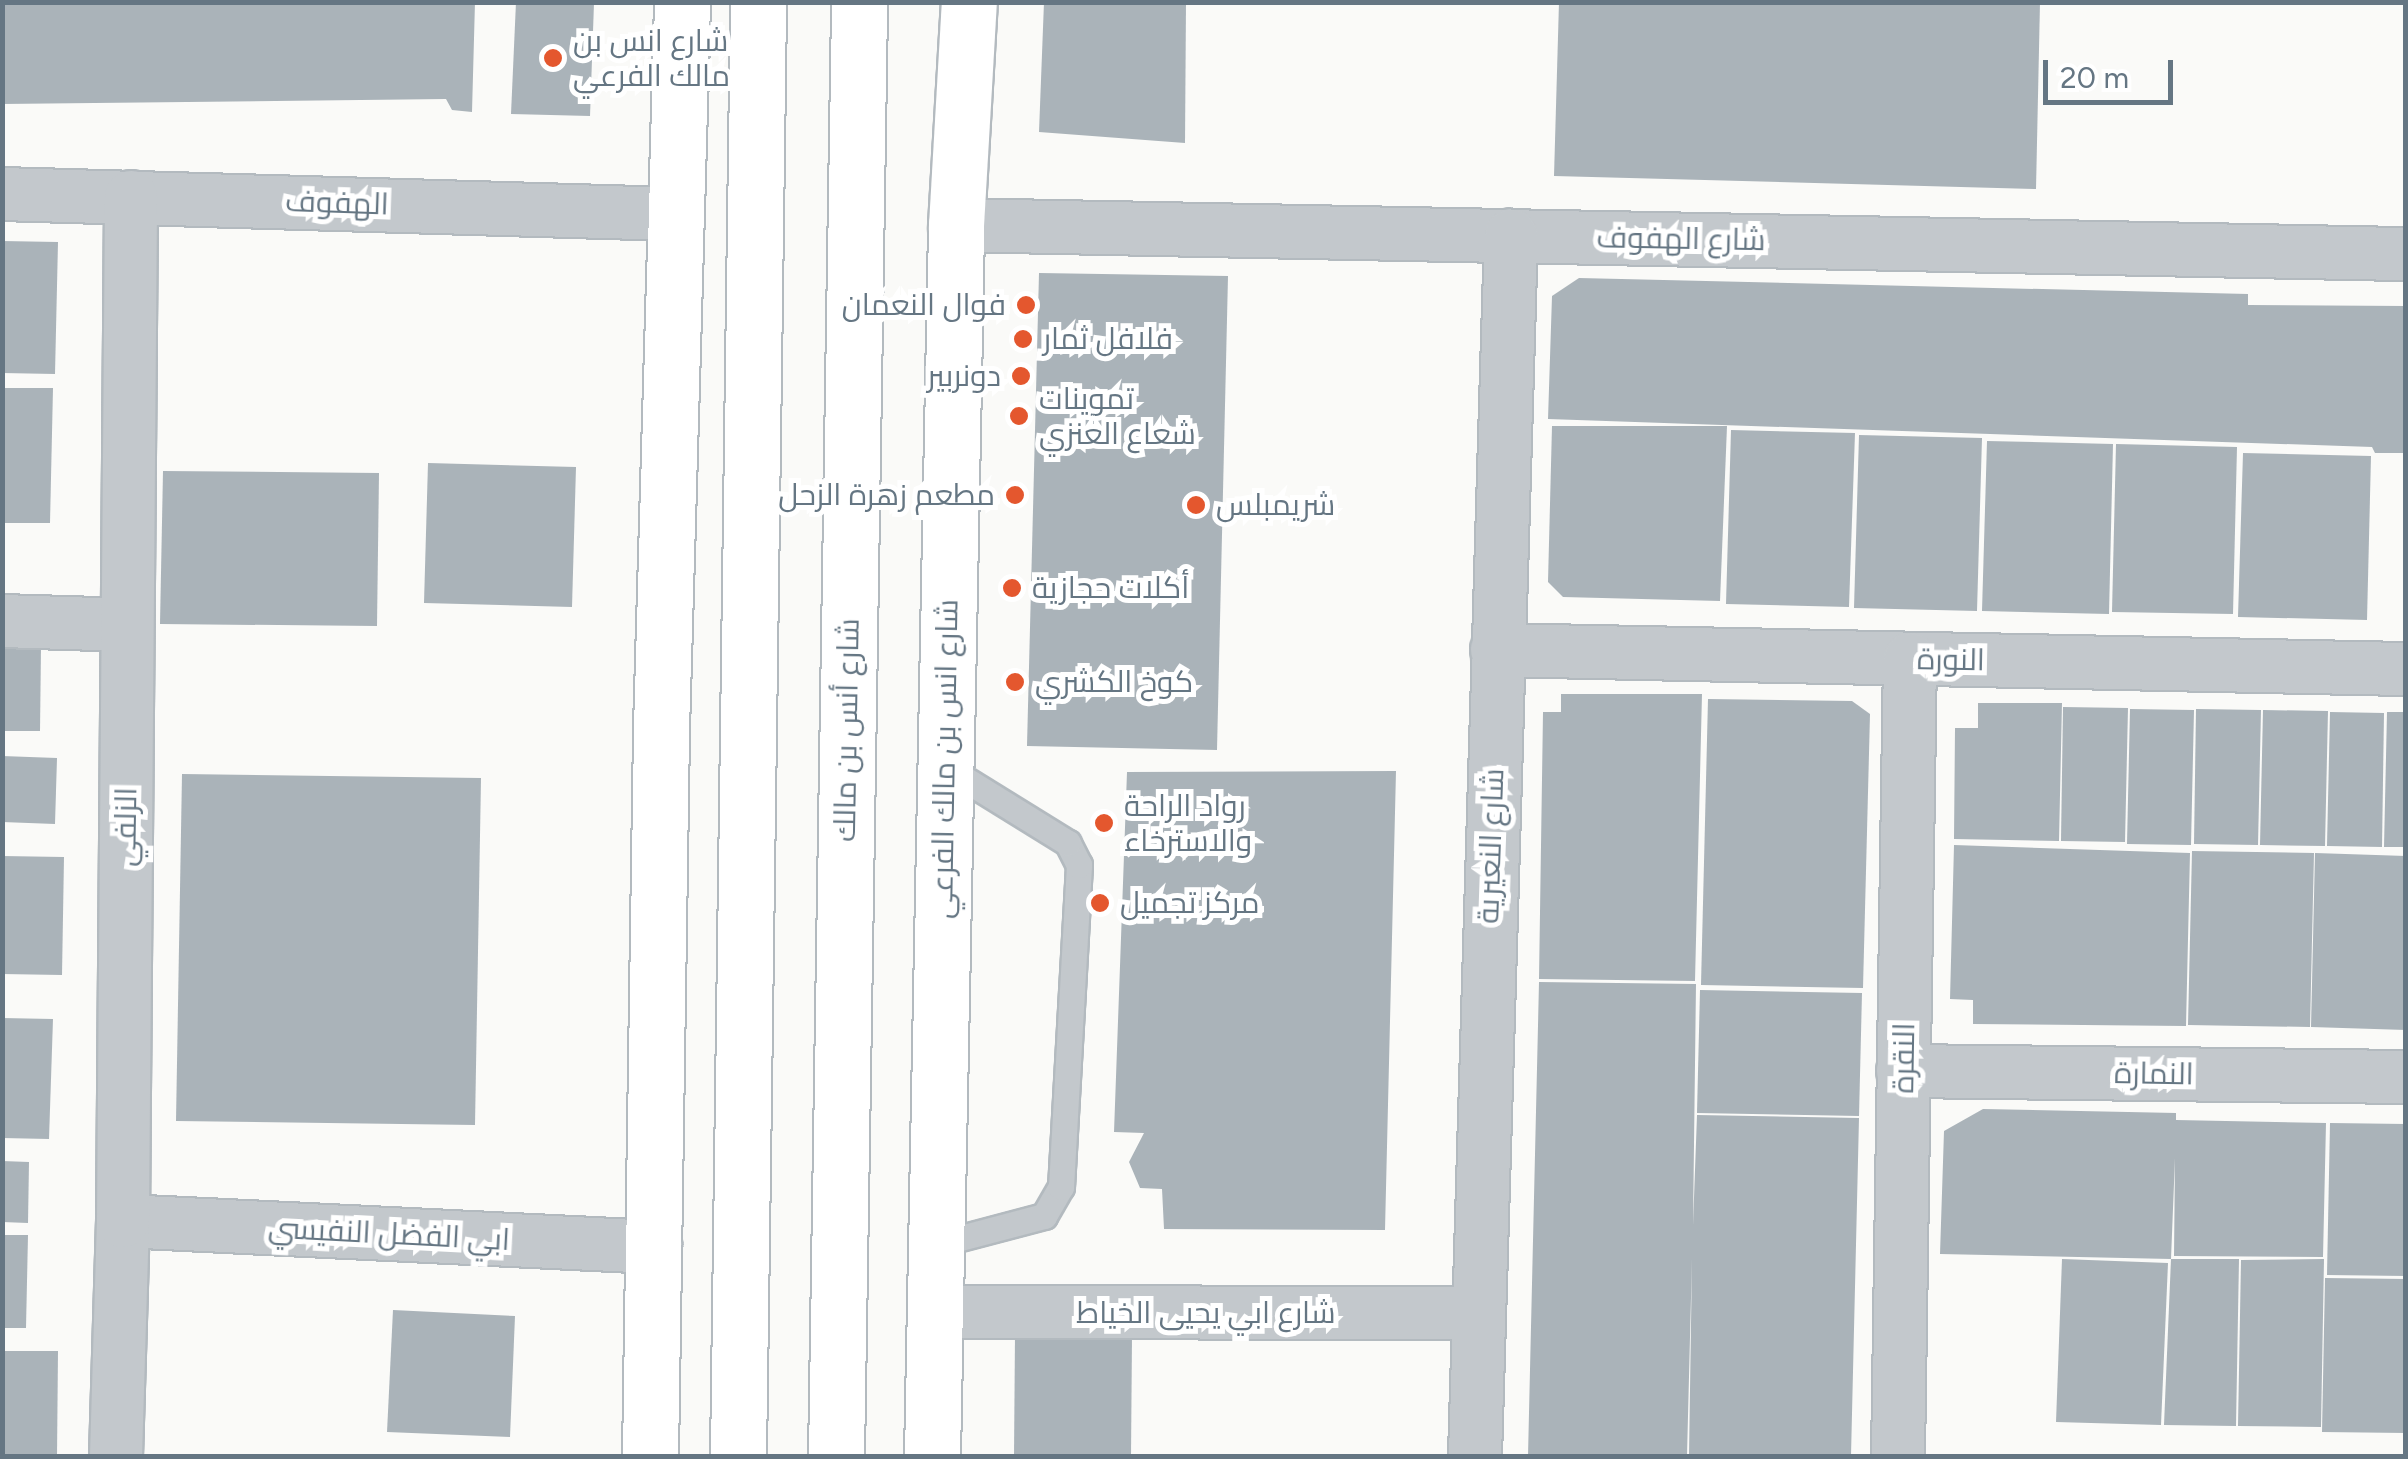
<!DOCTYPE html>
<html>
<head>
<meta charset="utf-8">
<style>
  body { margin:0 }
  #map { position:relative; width:2408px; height:1459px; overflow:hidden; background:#fafaf8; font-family:Figtree,Cairo,sans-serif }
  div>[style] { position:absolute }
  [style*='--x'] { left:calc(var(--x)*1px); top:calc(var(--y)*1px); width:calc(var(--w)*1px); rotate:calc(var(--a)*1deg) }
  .building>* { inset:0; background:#aab3b9 }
  .roads { filter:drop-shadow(2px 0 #b3babf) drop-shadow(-2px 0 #b3babf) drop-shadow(0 2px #b3babf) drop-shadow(0 -2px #b3babf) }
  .lane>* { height:25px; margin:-12.5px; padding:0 12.5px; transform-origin:12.5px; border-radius:12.5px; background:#c3c8cc }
  .street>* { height:52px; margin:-26px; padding:0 26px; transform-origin:26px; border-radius:26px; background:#c3c8cc }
  .secondary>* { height:55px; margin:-27.5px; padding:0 27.5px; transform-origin:27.5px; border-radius:27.5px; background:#fff }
  .primary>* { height:55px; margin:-27.5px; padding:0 27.5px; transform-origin:27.5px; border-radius:27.5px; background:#fff }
  .dots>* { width:28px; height:28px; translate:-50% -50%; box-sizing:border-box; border:5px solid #fff; border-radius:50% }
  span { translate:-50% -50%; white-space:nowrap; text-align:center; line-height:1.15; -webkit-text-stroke:10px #fff; paint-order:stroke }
  .poi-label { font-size:30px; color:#657683 }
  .left { translate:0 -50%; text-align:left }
  .right { translate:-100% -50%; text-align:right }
  .street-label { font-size:30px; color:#657683 }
  .frame { position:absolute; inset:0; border:5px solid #657683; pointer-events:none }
  .scale { position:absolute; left:2043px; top:60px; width:130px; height:45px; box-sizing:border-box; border:5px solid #657683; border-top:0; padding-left:12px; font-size:30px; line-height:35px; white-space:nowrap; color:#657683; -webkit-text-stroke:8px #fff; paint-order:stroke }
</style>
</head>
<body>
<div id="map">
  <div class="building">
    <div style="clip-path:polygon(2px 2px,475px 2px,472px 112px,452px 110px,446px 99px,2px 104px)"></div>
    <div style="clip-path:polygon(516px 2px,594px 3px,590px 116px,511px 114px)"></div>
    <div style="clip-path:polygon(1044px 2px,1186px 2px,1185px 143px,1039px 132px)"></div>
    <div style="clip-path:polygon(1559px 2px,2040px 2px,2036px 189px,1554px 176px)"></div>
    <div style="clip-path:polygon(2px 241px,58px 242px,55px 374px,2px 373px)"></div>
    <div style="clip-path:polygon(1039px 273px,1228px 276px,1217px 750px,1027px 746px)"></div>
    <div style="clip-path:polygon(1579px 278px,2248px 294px,2248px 305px,2406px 306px,2406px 453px,2375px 453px,2372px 447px,1548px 419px,1552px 296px)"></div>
    <div style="clip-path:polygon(2px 388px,53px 388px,50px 523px,2px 523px)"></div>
    <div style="clip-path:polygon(1552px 426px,1727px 426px,1720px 601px,1563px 597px,1548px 582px)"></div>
    <div style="clip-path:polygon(1731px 430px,1855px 433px,1849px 607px,1726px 604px)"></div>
    <div style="clip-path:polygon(1859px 435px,1982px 438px,1977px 611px,1854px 608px)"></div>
    <div style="clip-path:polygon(1987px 441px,2113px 444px,2109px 614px,1982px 611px)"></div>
    <div style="clip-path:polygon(2116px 444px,2237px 447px,2233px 614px,2112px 612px)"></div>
    <div style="clip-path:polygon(2243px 453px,2371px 456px,2367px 620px,2238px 617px)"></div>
    <div style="clip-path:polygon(428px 463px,576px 467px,572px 607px,424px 603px)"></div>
    <div style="clip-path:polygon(163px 471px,379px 473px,377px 626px,160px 624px)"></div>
    <div style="clip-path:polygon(2px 646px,41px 646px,40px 731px,2px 731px)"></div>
    <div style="clip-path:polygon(1561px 694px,1702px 694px,1695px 981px,1539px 979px,1543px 712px,1561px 712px)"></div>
    <div style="clip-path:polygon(1708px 699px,1852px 701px,1870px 714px,1863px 988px,1701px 985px)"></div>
    <div style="clip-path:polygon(1978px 703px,2062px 703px,2059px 841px,1954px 839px,1955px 728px,1978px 728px)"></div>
    <div style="clip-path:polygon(2063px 707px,2128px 708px,2125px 842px,2061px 841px)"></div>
    <div style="clip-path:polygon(2130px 709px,2194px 710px,2191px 845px,2127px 844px)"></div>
    <div style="clip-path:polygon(2196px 709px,2261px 710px,2258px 845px,2194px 844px)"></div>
    <div style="clip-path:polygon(2263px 710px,2328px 711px,2325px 846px,2260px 845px)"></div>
    <div style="clip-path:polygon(2330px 712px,2384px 713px,2382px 847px,2327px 846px)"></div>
    <div style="clip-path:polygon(2387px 712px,2406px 712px,2406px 847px,2384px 847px)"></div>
    <div style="clip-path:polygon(2px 756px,57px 758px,55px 824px,2px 822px)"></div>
    <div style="clip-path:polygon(1396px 771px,1385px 1230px,1164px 1229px,1162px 1189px,1140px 1188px,1129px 1162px,1144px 1133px,1114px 1132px,1127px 772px)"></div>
    <div style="clip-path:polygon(182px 774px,481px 778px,475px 1125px,176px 1121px)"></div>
    <div style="clip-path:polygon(1954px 845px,2190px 853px,2186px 1026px,1973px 1024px,1973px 1000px,1950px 999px)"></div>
    <div style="clip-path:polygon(2192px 851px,2314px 853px,2310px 1027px,2188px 1025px)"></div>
    <div style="clip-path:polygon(2315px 853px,2406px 856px,2406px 1030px,2311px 1027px)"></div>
    <div style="clip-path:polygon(2px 856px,64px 857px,62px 975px,2px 974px)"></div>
    <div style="clip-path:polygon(1539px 982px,1696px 984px,1693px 1225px,1697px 1115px,1859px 1118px,1851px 1456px,1689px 1456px,1692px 1258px,1687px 1456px,1528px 1456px)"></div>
    <div style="clip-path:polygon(1700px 990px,1862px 993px,1859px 1116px,1697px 1113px)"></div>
    <div style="clip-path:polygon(2px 1018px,53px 1019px,49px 1139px,2px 1138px)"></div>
    <div style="clip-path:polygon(1983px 1109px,2176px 1113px,2176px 1120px,2326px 1123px,2323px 1257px,2174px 1256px,2175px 1158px,2171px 1259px,1940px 1254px,1944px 1131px)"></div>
    <div style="clip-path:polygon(2330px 1123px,2406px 1124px,2406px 1276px,2327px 1275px)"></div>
    <div style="clip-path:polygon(2px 1161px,29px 1162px,28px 1223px,2px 1222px)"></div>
    <div style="clip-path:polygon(2px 1235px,28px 1235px,26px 1328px,2px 1328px)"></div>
    <div style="clip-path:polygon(2062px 1259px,2168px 1263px,2161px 1425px,2056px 1422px)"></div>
    <div style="clip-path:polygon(2171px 1259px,2239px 1259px,2236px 1426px,2164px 1425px)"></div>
    <div style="clip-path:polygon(2324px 1259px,2321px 1427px,2238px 1426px,2241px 1260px)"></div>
    <div style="clip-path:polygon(2325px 1278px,2406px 1279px,2406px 1433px,2322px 1432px)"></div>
    <div style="clip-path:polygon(393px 1310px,515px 1316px,510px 1437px,387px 1432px)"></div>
    <div style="clip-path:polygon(1015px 1334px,1132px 1336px,1131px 1456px,1014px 1456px)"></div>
    <div style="clip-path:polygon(2px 1351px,58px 1351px,57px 1456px,2px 1456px)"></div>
  </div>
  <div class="roads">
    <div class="lane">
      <div style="--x:934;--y:1245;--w:114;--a:-14.8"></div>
      <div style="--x:1044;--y:1216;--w:34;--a:-60"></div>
      <div style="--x:1061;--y:1187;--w:323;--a:-86.8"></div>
      <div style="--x:1079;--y:865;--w:25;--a:-117"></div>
      <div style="--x:1068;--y:843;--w:145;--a:-148.3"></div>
    </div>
    <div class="street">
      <div style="--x:2;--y:194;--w:670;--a:1.71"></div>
      <div style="--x:956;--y:225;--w:1450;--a:1.15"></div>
      <div style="--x:2;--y:621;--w:125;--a:1.8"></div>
      <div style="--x:1497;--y:650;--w:909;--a:1.2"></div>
      <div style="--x:1903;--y:1071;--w:503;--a:0.68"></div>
      <div style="--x:123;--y:1221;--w:533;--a:2.8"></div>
      <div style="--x:934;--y:1312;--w:544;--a:0.11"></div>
      <div style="--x:116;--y:1456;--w:235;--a:-88.3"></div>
      <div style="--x:123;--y:1221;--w:1024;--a:-89.55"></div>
      <div style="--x:1475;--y:1456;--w:1221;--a:-88.31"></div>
      <div style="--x:1898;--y:1456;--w:797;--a:-89.14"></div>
    </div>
    <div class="secondary">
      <div style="--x:650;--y:1456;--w:728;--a:-89.13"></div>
      <div style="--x:661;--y:728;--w:726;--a:-88.34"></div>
      <div style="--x:932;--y:1456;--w:1231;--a:-88.88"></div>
      <div style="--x:956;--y:225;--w:223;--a:-86.7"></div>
    </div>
    <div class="primary">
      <div style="--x:738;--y:1456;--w:1454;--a:-89.21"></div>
      <div style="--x:836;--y:1456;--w:1454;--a:-89.09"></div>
    </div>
  </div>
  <div class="dots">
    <div style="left:553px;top:58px;background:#e4572e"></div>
    <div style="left:1026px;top:305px;background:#e4572e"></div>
    <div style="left:1023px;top:339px;background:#e4572e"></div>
    <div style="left:1021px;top:376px;background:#e4572e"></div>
    <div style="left:1019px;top:416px;background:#e4572e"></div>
    <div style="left:1015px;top:495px;background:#e4572e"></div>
    <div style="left:1196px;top:505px;background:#e4572e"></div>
    <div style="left:1012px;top:588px;background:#e4572e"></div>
    <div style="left:1015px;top:682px;background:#e4572e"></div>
    <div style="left:1104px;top:823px;background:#e4572e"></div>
    <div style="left:1100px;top:903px;background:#e4572e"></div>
  </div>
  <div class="poi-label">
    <span class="left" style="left:573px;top:58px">شارع انس بن<br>مالك الفرعي</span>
    <span class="right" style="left:1006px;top:305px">فوال النعمان</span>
    <span class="left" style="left:1043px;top:339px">فلافل ثمار</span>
    <span class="right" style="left:1001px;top:376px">دونربير</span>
    <span class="left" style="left:1039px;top:416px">تموينات<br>شعاع العنزي</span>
    <span class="right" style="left:995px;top:495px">مطعم زهرة الزحل</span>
    <span class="left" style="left:1216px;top:505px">شريمبلس</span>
    <span class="left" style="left:1032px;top:588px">أكلات حجازية</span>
    <span class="left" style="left:1035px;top:682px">كوخ الكشري</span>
    <span class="left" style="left:1124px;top:823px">رواد الراحة<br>والاسترخاء</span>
    <span class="left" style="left:1120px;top:903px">مركز تجميل</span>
  </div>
  <div class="street-label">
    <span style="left:337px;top:203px;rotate:2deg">الهفوف</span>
    <span style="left:1681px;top:239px;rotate:1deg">شارع الهفوف</span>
    <span style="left:1951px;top:660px;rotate:1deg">النورة</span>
    <span style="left:847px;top:730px;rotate:-89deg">شارع أنس بن مالك</span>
    <span style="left:945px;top:759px;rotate:-89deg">شارع انس بن مالك الفرعي</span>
    <span style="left:126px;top:827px;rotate:-89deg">الزلفي</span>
    <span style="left:1491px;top:846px;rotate:-88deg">شارع النعيرية</span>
    <span style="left:1904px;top:1058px;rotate:-89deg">النقرة</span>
    <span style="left:2154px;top:1074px;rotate:1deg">النمارة</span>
    <span style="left:389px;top:1234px;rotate:3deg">ابي الفضل النفيسي</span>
    <span style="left:1206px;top:1313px">شارع ابي يحيى الخياط</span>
  </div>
  <div class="frame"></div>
  <div class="scale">20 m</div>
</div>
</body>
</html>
